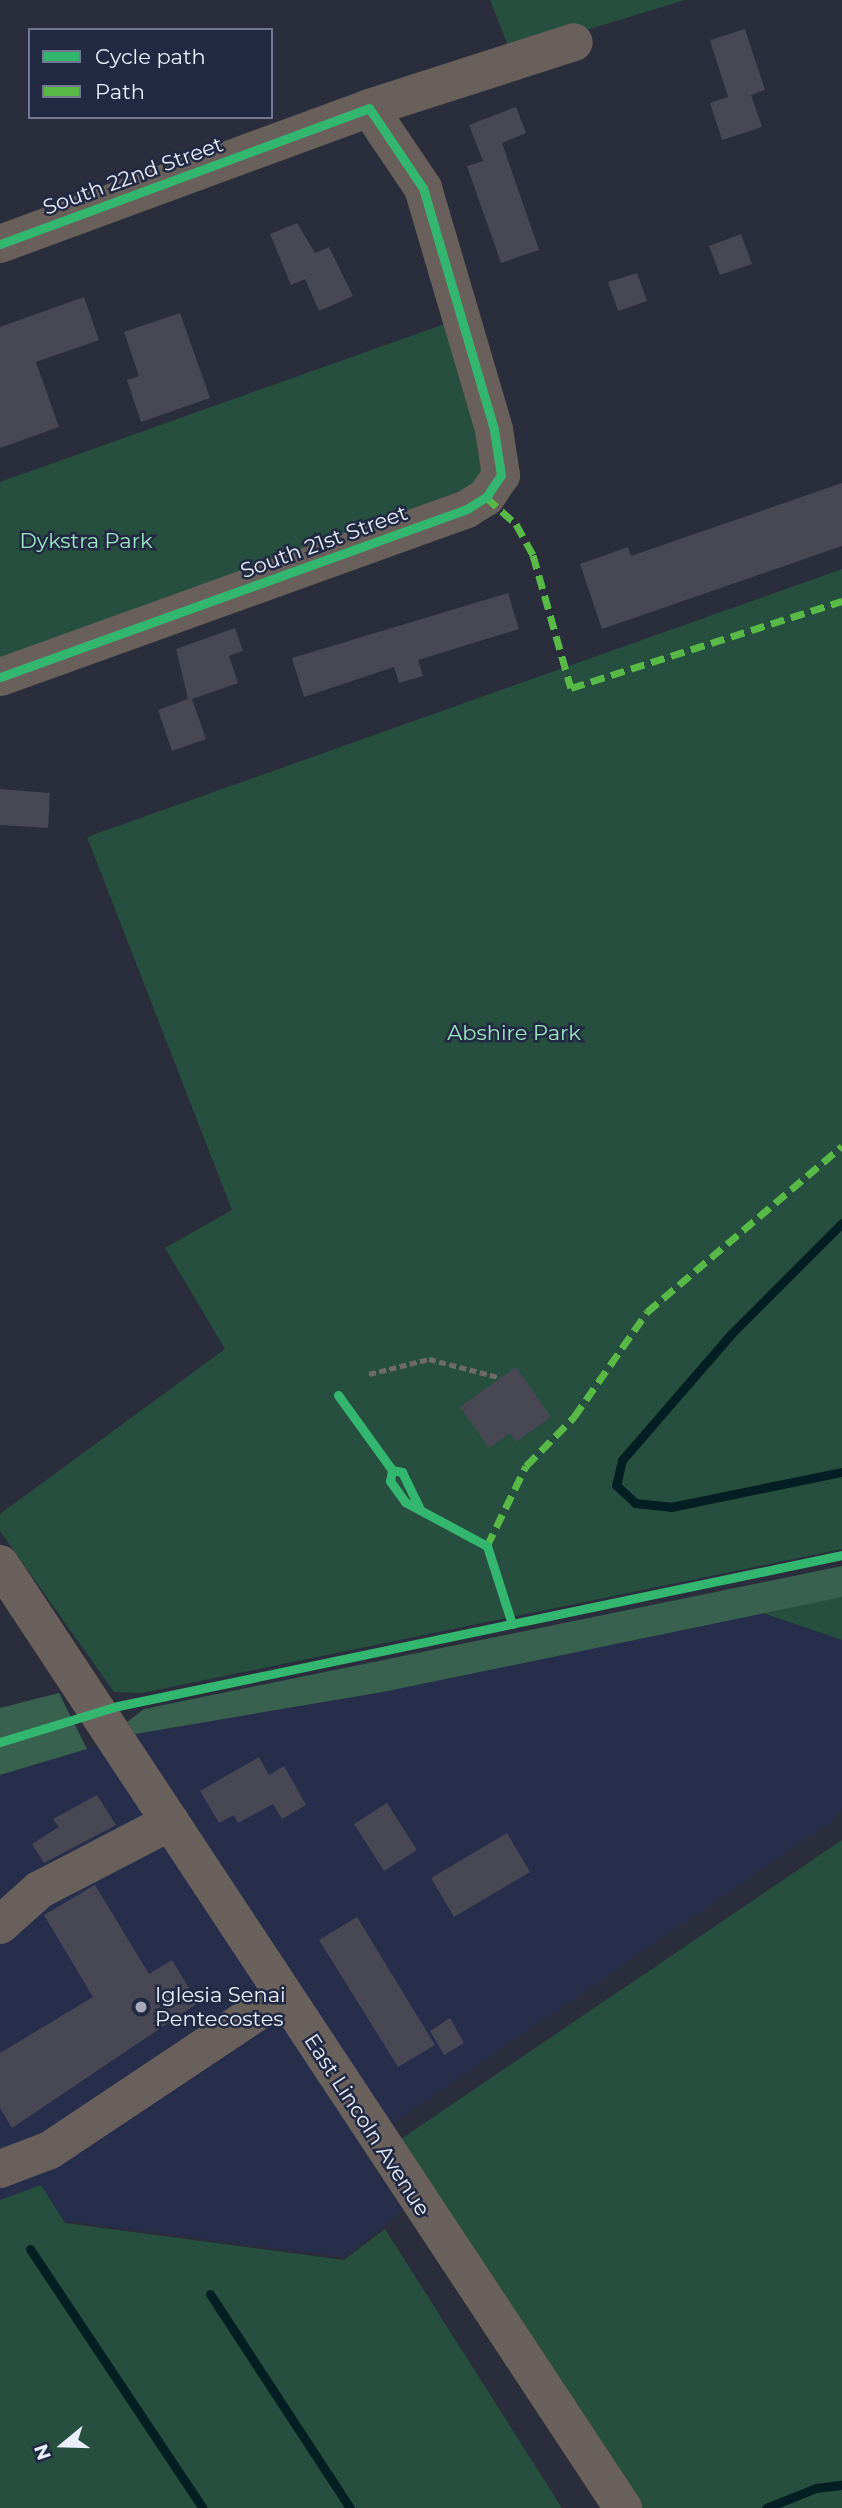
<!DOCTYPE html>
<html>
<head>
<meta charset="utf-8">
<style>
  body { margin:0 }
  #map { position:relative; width:842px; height:2508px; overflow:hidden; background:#2a2d3b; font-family:Montserrat,sans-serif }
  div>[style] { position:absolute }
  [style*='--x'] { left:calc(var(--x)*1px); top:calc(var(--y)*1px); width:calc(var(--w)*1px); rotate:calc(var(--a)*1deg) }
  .built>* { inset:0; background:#262e4b }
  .green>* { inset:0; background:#274f3f }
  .forest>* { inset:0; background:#396150 }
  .stream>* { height:9px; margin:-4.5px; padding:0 4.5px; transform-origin:4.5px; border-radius:4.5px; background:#041f23 }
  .building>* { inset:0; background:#474854 }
  .path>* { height:4.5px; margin-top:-2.25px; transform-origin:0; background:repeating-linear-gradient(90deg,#6f6a6b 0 7px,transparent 0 10.5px) }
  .minor>* { height:38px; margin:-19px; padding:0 19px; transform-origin:19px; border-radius:19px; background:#69605c }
  .major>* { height:38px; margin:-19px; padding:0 19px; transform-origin:19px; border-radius:19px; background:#6b615c }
  .quiet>* { height:7px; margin-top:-3.5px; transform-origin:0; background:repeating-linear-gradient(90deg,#58b947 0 14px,transparent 0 21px) }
  .cycleway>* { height:9px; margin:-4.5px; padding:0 4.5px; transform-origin:4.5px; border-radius:4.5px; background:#33b770 }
  .dots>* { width:19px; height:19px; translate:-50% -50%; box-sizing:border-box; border:4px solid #222943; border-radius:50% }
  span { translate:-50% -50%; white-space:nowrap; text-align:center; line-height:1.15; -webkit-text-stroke:5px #222943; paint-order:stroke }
  .street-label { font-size:21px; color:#eaeffd }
  .park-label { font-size:21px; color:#9ae6c1 }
  .poi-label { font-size:21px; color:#eaeffd }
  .left { translate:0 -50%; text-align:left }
  .legend { position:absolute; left:28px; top:28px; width:245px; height:91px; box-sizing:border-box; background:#222943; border:2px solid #72788d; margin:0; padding:9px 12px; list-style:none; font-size:21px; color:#eaeffd }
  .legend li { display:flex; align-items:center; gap:14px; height:35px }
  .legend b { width:35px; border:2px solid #72788d }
  .north { position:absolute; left:28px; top:2410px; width:70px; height:70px; -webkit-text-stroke:5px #222943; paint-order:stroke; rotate:251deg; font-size:19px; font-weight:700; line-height:28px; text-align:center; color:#eaeffd }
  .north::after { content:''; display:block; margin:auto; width:24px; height:32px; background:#eaeffd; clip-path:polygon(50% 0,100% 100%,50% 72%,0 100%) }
</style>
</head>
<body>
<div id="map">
  <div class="built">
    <div style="clip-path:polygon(760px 1612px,842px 1640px,842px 1808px,831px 1822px,360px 2146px,403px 2210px,345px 2257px,0 2212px,0 1775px,135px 1734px,383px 1692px)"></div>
  </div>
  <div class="green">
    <div style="clip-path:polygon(490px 0,685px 0,511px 53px)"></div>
    <div style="clip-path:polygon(453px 321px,489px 480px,0 665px,0 482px)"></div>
    <div style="clip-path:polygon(842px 569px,842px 1549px,142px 1693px,114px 1692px,0 1531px,0 1514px,225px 1349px,165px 1248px,232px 1210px,87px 837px)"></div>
    <div style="clip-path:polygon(842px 1597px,842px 1640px,760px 1612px)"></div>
    <div style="clip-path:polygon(842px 1840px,842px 2508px,642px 2508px,398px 2141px)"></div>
    <div style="clip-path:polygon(41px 2185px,65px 2223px,344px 2260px,385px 2229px,562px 2508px,0 2508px,0 2200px)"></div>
  </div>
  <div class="forest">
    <div style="clip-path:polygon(842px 1566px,842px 1597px,383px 1692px,135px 1734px,127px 1722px,144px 1709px)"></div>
    <div style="clip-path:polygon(59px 1693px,87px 1749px,0 1775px,0 1708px)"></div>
  </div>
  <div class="stream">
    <div style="--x:842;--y:1223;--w:156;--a:135"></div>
    <div style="--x:732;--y:1333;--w:168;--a:130.9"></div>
    <div style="--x:622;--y:1460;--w:26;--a:103"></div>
    <div style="--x:616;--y:1485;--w:26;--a:43"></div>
    <div style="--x:635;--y:1503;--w:36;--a:6"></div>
    <div style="--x:671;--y:1507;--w:175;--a:-11.6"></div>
    <div style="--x:30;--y:2249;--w:311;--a:56.3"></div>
    <div style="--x:210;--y:2294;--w:256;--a:56.8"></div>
    <div style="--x:766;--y:2508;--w:54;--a:-21.8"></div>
    <div style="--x:816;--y:2488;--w:26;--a:-7"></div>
  </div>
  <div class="building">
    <div style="clip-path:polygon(745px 29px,765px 90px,751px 95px,762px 127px,722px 140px,710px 103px,728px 97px,710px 40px)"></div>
    <div style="clip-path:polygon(516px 107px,526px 133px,502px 143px,539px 250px,501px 263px,467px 166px,483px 161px,469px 125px)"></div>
    <div style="clip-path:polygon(297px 223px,315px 253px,329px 247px,353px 296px,319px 311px,305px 279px,291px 285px,270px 234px)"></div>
    <div style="clip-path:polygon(741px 234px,752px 264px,720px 275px,709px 246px)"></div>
    <div style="clip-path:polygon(637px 273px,647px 301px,618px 311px,608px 282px)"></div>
    <div style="clip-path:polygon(84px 297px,99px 340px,36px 362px,59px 427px,0 448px,0 327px)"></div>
    <div style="clip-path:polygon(180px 313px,210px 398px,141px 422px,127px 380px,139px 376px,124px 332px)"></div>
    <div style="clip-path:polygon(842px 483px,842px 546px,602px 629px,580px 564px,628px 547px,631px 556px)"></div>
    <div style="clip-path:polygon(508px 593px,519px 629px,418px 660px,423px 676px,399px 683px,394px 667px,304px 697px,292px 658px)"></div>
    <div style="clip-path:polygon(235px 628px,243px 651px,229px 656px,238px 683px,192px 699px,206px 739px,172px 751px,158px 710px,188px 699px,176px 649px)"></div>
    <div style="clip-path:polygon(0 789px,50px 793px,48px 828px,0 825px)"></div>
    <div style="clip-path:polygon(516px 1367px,551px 1417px,516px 1442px,510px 1433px,489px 1448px,460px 1407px)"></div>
    <div style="clip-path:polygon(259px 1757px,269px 1775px,284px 1766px,306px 1805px,282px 1819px,273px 1804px,238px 1823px,234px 1815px,219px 1823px,200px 1791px)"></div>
    <div style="clip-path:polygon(97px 1795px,116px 1825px,44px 1863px,32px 1844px,59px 1827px,53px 1819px)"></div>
    <div style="clip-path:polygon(387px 1803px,417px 1850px,384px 1871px,354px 1824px)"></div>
    <div style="clip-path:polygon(507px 1833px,530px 1872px,454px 1917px,431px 1878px)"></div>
    <div style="clip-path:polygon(95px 1885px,149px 1974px,172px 1960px,198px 2003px,12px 2128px,0 2108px,0 2053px,93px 1997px,44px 1915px)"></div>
    <div style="clip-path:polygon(357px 1917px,435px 2045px,398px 2067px,319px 1940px)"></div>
    <div style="clip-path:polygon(450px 2018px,464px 2043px,444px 2055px,430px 2031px)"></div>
  </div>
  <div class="path">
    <div style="--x:369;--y:1374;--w:62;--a:-14"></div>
    <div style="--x:429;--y:1359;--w:71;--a:14.6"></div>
  </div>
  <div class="minor">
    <div style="--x:369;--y:108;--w:215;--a:-17.8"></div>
    <div style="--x:0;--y:244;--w:393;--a:-20.2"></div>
    <div style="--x:369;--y:108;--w:97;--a:56"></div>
    <div style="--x:423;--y:188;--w:252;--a:73.6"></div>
    <div style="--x:494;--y:430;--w:46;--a:81.2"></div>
    <div style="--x:501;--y:475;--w:27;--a:124"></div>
    <div style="--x:486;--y:497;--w:22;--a:148"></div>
    <div style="--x:467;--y:509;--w:496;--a:160.2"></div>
    <div style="--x:0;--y:1925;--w:52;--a:-41.9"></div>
    <div style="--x:39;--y:1890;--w:148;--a:-27.4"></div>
    <div style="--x:0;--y:2169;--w:53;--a:-20.8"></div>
    <div style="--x:50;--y:2150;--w:279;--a:-33.7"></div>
  </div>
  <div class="major">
    <div style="--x:0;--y:1564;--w:1131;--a:56.58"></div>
  </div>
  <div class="quiet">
    <div style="--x:486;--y:497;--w:40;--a:42"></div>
    <div style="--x:516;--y:524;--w:35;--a:61"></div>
    <div style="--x:533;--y:555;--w:138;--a:74.1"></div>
    <div style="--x:571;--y:688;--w:285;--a:-17.8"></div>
    <div style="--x:487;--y:1546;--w:89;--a:-64"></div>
    <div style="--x:526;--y:1466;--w:69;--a:-45.6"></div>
    <div style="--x:574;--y:1417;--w:128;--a:-55.2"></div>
    <div style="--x:647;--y:1312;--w:256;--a:-40.4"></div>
  </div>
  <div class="cycleway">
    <div style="--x:0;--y:244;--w:393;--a:-20.2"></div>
    <div style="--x:369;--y:108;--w:97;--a:56"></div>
    <div style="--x:423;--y:188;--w:252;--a:73.6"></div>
    <div style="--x:494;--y:430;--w:46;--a:81.2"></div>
    <div style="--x:501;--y:475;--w:27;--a:124"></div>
    <div style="--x:486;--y:497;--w:22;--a:148"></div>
    <div style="--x:467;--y:509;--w:496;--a:160.2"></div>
    <div style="--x:338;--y:1395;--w:92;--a:54.2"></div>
    <div style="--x:419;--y:1507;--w:39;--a:-116"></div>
    <div style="--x:402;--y:1472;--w:10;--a:-169"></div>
    <div style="--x:392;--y:1470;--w:11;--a:100"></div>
    <div style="--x:390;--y:1481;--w:26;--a:54"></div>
    <div style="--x:405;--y:1502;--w:93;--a:28.2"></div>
    <div style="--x:487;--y:1546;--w:82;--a:72.2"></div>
    <div style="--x:0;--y:1742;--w:123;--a:-17"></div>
    <div style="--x:118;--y:1706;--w:740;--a:-11.78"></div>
  </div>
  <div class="dots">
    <div style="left:141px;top:2007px;background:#a7abb9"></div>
  </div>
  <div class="street-label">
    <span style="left:133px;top:176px;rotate:-20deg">South 22nd Street</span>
    <span style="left:324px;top:542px;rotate:-20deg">South 21st Street</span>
    <span style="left:367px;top:2125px;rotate:57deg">East Lincoln Avenue</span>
  </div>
  <div class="park-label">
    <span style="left:86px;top:541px">Dykstra Park</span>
    <span style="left:514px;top:1033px">Abshire Park</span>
  </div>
  <div class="poi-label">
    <span class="left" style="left:155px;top:2007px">Iglesia Senai<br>Pentecostes</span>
  </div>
  <ul class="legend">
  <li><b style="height:9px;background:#33b770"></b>Cycle path</li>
  <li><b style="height:9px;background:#58b947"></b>Path</li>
  </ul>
  <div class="north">N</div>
</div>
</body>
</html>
